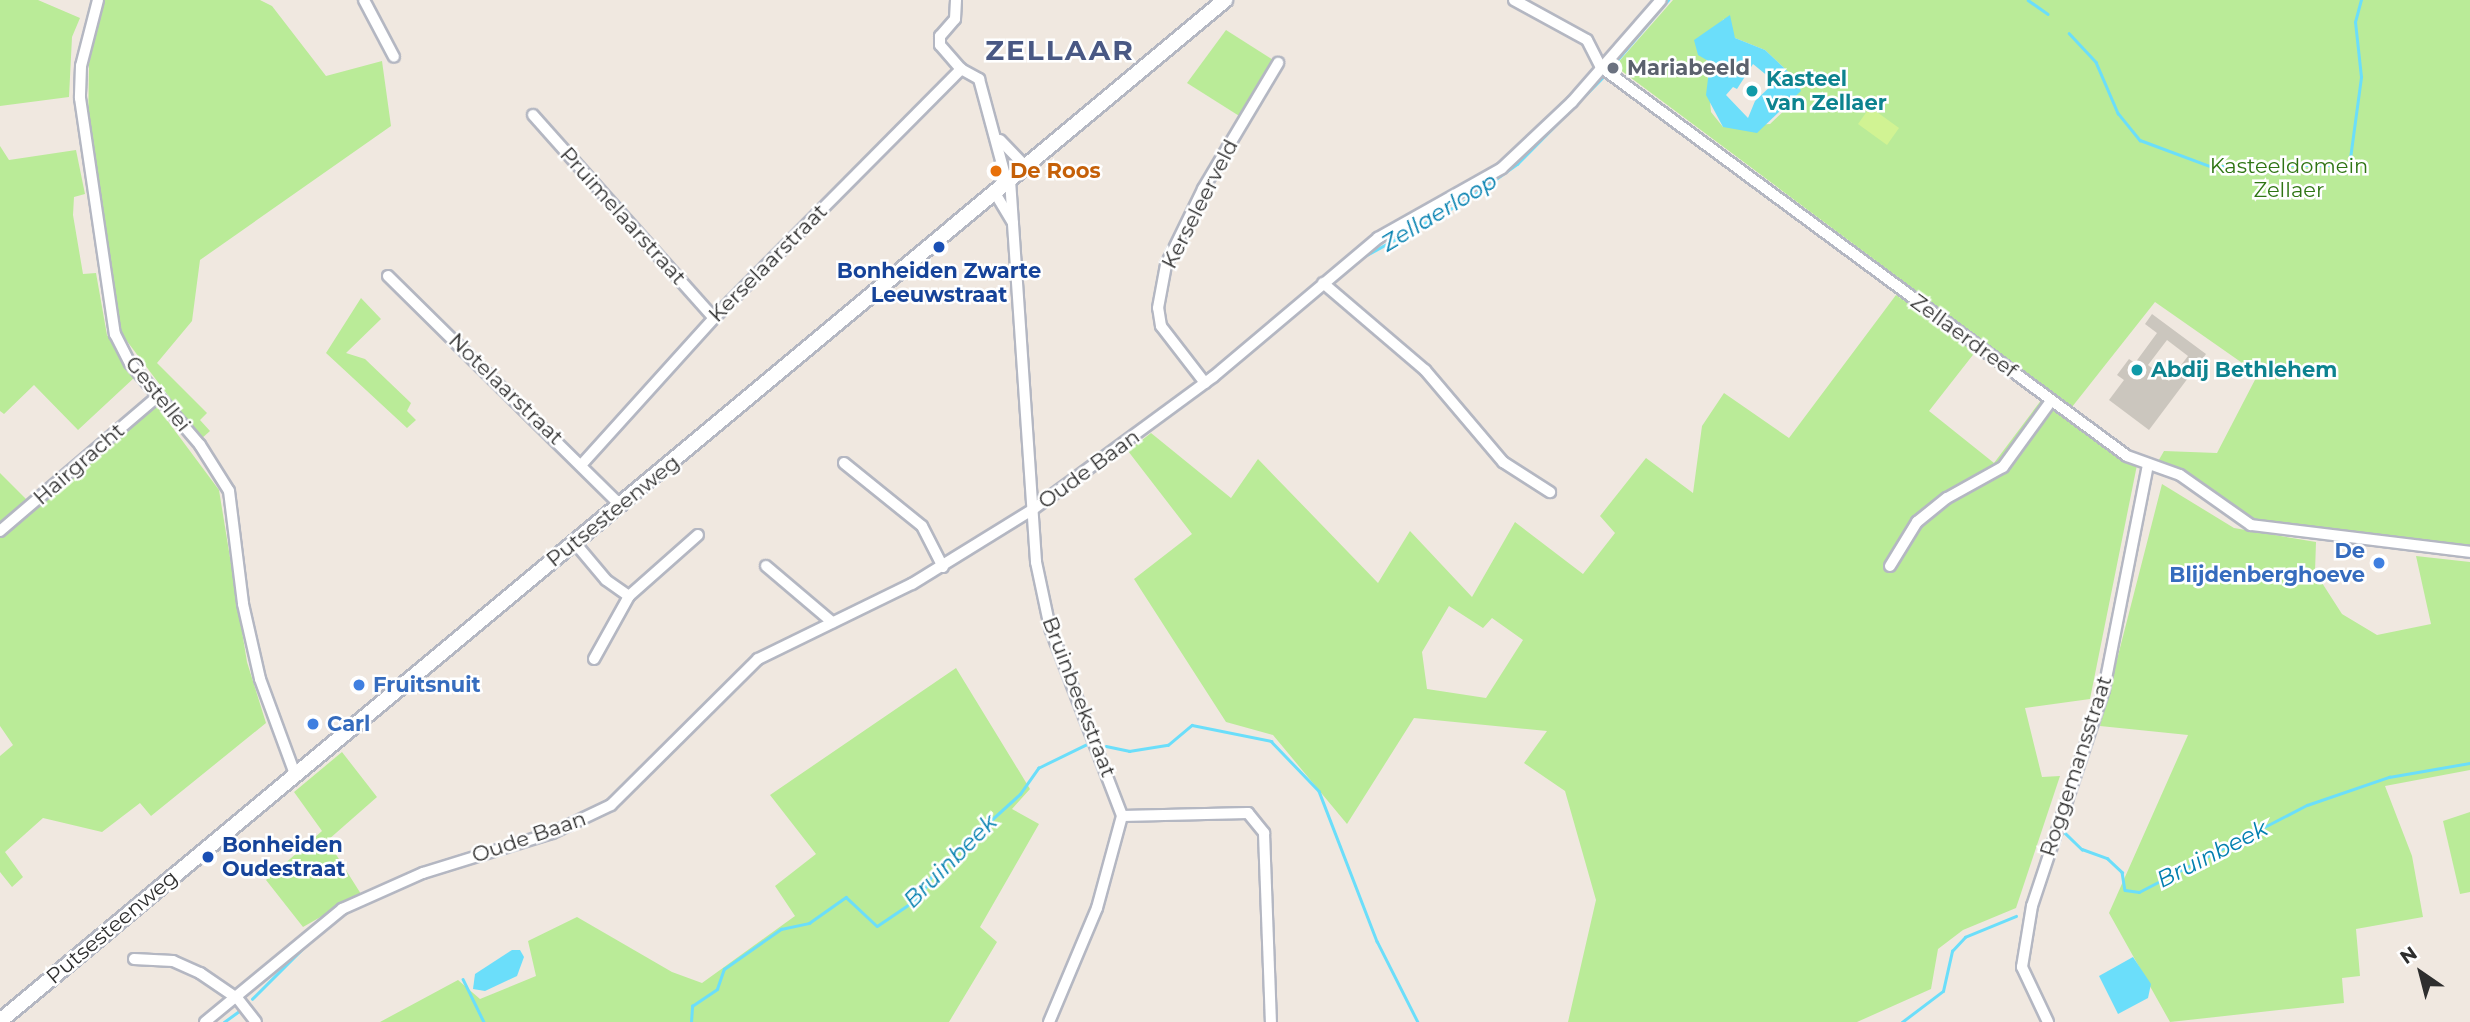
<!DOCTYPE html>
<html>
<head>
<meta charset="utf-8">
<style>
  body { margin:0 }
  #map { position:relative; width:2470px; height:1022px; overflow:hidden; background:#f0e8e0; font-family:Montserrat,sans-serif }
  div>[style] { position:absolute }
  [style*='--x'] { left:calc(var(--x)*1px); top:calc(var(--y)*1px); width:calc(var(--w)*1px); rotate:calc(var(--a)*1deg) }
  .green>* { inset:0; background:#baeb98 }
  .pitch>* { inset:0; background:#d1f393 }
  .water>* { inset:0; background:#6bdefa }
  .stream>* { height:2.5px; margin:-1.25px; padding:0 1.25px; transform-origin:1.25px; border-radius:1.25px; background:#6bdefa }
  .building>* { inset:0; background:#cbc6be }
  .roads { filter:drop-shadow(2px 0 #b4b7c2) drop-shadow(-2px 0 #b4b7c2) drop-shadow(0 2px #b4b7c2) drop-shadow(0 -2px #b4b7c2) }
  .street>* { height:10px; margin:-5px; padding:0 5px; transform-origin:5px; border-radius:5px; background:#fff }
  .secondary>* { height:14px; margin:-7px; padding:0 7px; transform-origin:7px; border-radius:7px; background:#fff }
  .dots>* { width:19px; height:19px; translate:-50% -50%; box-sizing:border-box; border:4px solid #fff; border-radius:50% }
  span { translate:-50% -50%; white-space:nowrap; text-align:center; line-height:1.15; -webkit-text-stroke:5px #fff; paint-order:stroke }
  .worship-label { font-size:21px; color:#5b616d; font-weight:700 }
  .left { translate:0 -50%; text-align:left }
  .culture-label { font-size:21px; color:#0d838f; font-weight:700 }
  .park-label { font-size:21px; color:#2f7514 }
  .food-label { font-size:21px; color:#c56008; font-weight:700 }
  .street-label { font-size:21px; color:#2e2e2e }
  .transit-label { font-size:21px; color:#164399; font-weight:700 }
  .shop-label { font-size:21px; color:#366cbe; font-weight:700 }
  .right { translate:-100% -50%; text-align:right }
  .water-label { font-size:23px; color:#017faf; font-style:italic }
  .district-label { font-size:28px; color:#495884; font-weight:700; letter-spacing:2px }
  .north { position:absolute; left:2386px; top:938px; width:70px; height:70px; -webkit-text-stroke:5px #fff; paint-order:stroke; rotate:325deg; font-size:19px; font-weight:700; line-height:28px; text-align:center; color:#2e2e2e }
  .north::after { content:''; display:block; margin:auto; width:24px; height:32px; background:#2e2e2e; clip-path:polygon(50% 0,100% 100%,50% 72%,0 100%) }
</style>
</head>
<body>
<div id="map">
  <div class="green">
    <div style="clip-path:polygon(0 0,38px 0,80px 18px,72px 37px,69px 97px,0 106px)"></div>
    <div style="clip-path:polygon(102px 0,260px 0,272px 6px,326px 76px,382px 61px,391px 126px,200px 260px,192px 321px,157px 363px,207px 413px,200px 420px,210px 431px,201px 439px,120px 332px,88px 130px,89px 64px)"></div>
    <div style="clip-path:polygon(evenodd,1673px 0,2470px 0,2470px 548px,2250px 520px,2156px 465px,2164px 451px,2217px 453px,2258px 374px,2155px 302px,2072px 407px,1615px 66px,1673px 0,1724px 19px,1735px 38px,1765px 50px,1797px 80px,1791px 104px,1770px 124px,1723px 127px,1711px 112px,1706px 57px,1713px 29px,1724px 19px)"></div>
    <div style="clip-path:polygon(1226px 30px,1278px 63px,1244px 119px,1187px 83px)"></div>
    <div style="clip-path:polygon(0 146px,9px 160px,76px 150px,85px 194px,74px 197px,73px 215px,83px 274px,96px 273px,107px 335px,135px 377px,78px 430px,34px 385px,4px 414px,0 411px)"></div>
    <div style="clip-path:polygon(evenodd,1896px 295px,1976px 351px,1929px 411px,1994px 463px,2042px 399px,2137px 465px,2090px 699px,2025px 708px,2042px 777px,2060px 776px,2016px 908px,1963px 930px,1938px 949px,1931px 989px,1857px 1022px,1568px 1022px,1596px 900px,1565px 791px,1524px 763px,1547px 731px,1414px 718px,1347px 824px,1273px 735px,1226px 722px,1134px 579px,1192px 534px,1128px 451px,1151px 433px,1231px 498px,1258px 459px,1378px 583px,1410px 531px,1472px 597px,1515px 522px,1583px 574px,1615px 533px,1600px 516px,1646px 458px,1693px 493px,1702px 426px,1724px 393px,1789px 438px,1896px 295px,1449px 606px,1483px 628px,1492px 618px,1523px 640px,1486px 698px,1427px 689px,1422px 652px,1449px 606px)"></div>
    <div style="clip-path:polygon(361px 298px,381px 319px,346px 353px,365px 359px,411px 403px,407px 411px,416px 420px,407px 428px,326px 353px)"></div>
    <div style="clip-path:polygon(155px 404px,219px 490px,247px 662px,266px 723px,151px 816px,140px 803px,102px 832px,43px 818px,5px 852px,23px 877px,12px 887px,0 872px,0 756px,13px 745px,0 726px,0 533px)"></div>
    <div style="clip-path:polygon(0 473px,27px 500px,0 527px)"></div>
    <div style="clip-path:polygon(2162px 484px,2234px 528px,2316px 542px,2315px 572px,2342px 614px,2377px 635px,2431px 624px,2416px 556px,2470px 562px,2470px 770px,2385px 786px,2412px 856px,2423px 917px,2356px 929px,2360px 976px,2342px 978px,2344px 1003px,2170px 1022px,2109px 913px,2188px 735px,2100px 726px)"></div>
    <div style="clip-path:polygon(956px 668px,1030px 789px,1012px 809px,1039px 824px,980px 927px,997px 942px,949px 1022px,380px 1022px,458px 980px,480px 999px,536px 976px,528px 941px,577px 917px,672px 972px,702px 983px,795px 916px,775px 886px,816px 854px,770px 795px)"></div>
    <div style="clip-path:polygon(342px 752px,377px 797px,328px 840px,325px 837px,361px 894px,303px 927px,266px 880px,322px 831px,294px 792px)"></div>
    <div style="clip-path:polygon(2470px 812px,2470px 892px,2460px 894px,2443px 821px)"></div>
  </div>
  <div class="pitch">
    <div style="clip-path:polygon(1870px 107px,1899px 128px,1887px 145px,1858px 124px)"></div>
  </div>
  <div class="water">
    <div style="clip-path:polygon(evenodd,1730px 15px,1735px 38px,1765px 50px,1797px 80px,1801px 91px,1757px 133px,1723px 127px,1706px 95px,1710px 62px,1698px 55px,1694px 40px,1730px 15px,1753px 64px,1775px 82px,1755px 101px,1748px 118px,1726px 95px,1733px 87px,1737px 89px,1753px 64px)"></div>
    <div style="clip-path:polygon(512px 950px,520px 950px,524px 957px,517px 976px,485px 991px,473px 989px,475px 974px)"></div>
    <div style="clip-path:polygon(2133px 957px,2151px 984px,2148px 998px,2118px 1014px,2099px 976px)"></div>
  </div>
  <div class="stream">
    <div style="--x:2028;--y:0;--w:24;--a:35"></div>
    <div style="--x:2069;--y:33;--w:40;--a:47"></div>
    <div style="--x:2096;--y:62;--w:56;--a:66.7"></div>
    <div style="--x:2118;--y:113;--w:35;--a:51"></div>
    <div style="--x:2140;--y:140;--w:75;--a:20.4"></div>
    <div style="--x:2210;--y:166;--w:139;--a:0"></div>
    <div style="--x:2349;--y:166;--w:90;--a:-82.3"></div>
    <div style="--x:2361;--y:77;--w:55;--a:-96.2"></div>
    <div style="--x:2355;--y:22;--w:23;--a:-75"></div>
    <div style="--x:1611;--y:67;--w:88;--a:-49.6"></div>
    <div style="--x:1363;--y:257;--w:116;--a:-28.8"></div>
    <div style="--x:1465;--y:201;--w:64;--a:-35.4"></div>
    <div style="--x:1517;--y:164;--w:121;--a:-45.3"></div>
    <div style="--x:1106;--y:746;--w:24;--a:12"></div>
    <div style="--x:1129;--y:751;--w:39;--a:-9"></div>
    <div style="--x:1168;--y:745;--w:31;--a:-40"></div>
    <div style="--x:1192;--y:725;--w:81;--a:11.4"></div>
    <div style="--x:1271;--y:741;--w:69;--a:46.2"></div>
    <div style="--x:1319;--y:791;--w:161;--a:68.9"></div>
    <div style="--x:1377;--y:941;--w:91;--a:63.2"></div>
    <div style="--x:2036;--y:908;--w:82;--a:-71.6"></div>
    <div style="--x:2062;--y:830;--w:28;--a:44"></div>
    <div style="--x:2082;--y:849;--w:27;--a:20"></div>
    <div style="--x:2107;--y:858;--w:21;--a:43"></div>
    <div style="--x:2122;--y:872;--w:18;--a:81"></div>
    <div style="--x:2125;--y:890;--w:14;--a:8"></div>
    <div style="--x:2139;--y:892;--w:189;--a:-27.4"></div>
    <div style="--x:2307;--y:805;--w:87;--a:-18.9"></div>
    <div style="--x:2389;--y:777;--w:82;--a:-9.8"></div>
    <div style="--x:463;--y:979;--w:48;--a:64"></div>
    <div style="--x:252;--y:999;--w:76;--a:-45"></div>
    <div style="--x:224;--y:1022;--w:19;--a:-36"></div>
    <div style="--x:691;--y:1022;--w:16;--a:-86"></div>
    <div style="--x:692;--y:1006;--w:30;--a:-34"></div>
    <div style="--x:717;--y:989;--w:21;--a:-71"></div>
    <div style="--x:724;--y:969;--w:70;--a:-35.1"></div>
    <div style="--x:781;--y:929;--w:29;--a:-12"></div>
    <div style="--x:809;--y:923;--w:45;--a:-35.1"></div>
    <div style="--x:846;--y:897;--w:42;--a:43.1"></div>
    <div style="--x:877;--y:926;--w:52;--a:-34"></div>
    <div style="--x:920;--y:897;--w:29;--a:-61"></div>
    <div style="--x:934;--y:872;--w:116;--a:-42.2"></div>
    <div style="--x:1020;--y:794;--w:32;--a:-55"></div>
    <div style="--x:1038;--y:768;--w:55;--a:-26.1"></div>
    <div style="--x:1902;--y:1022;--w:51;--a:-37.1"></div>
    <div style="--x:1943;--y:991;--w:41;--a:-77.3"></div>
    <div style="--x:1952;--y:951;--w:19;--a:-47"></div>
    <div style="--x:1965;--y:937;--w:55;--a:-22.4"></div>
  </div>
  <div class="building">
    <div style="clip-path:polygon(evenodd,2152px 314px,2206px 354px,2149px 430px,2109px 400px,2124px 380px,2117px 375px,2129px 359px,2135px 363px,2157px 333px,2145px 324px,2152px 314px,2167px 340px,2188px 356px,2169px 381px,2148px 365px,2167px 340px)"></div>
  </div>
  <div class="roads">
    <div class="street">
      <div style="--x:98;--y:0;--w:68;--a:104.4"></div>
      <div style="--x:81;--y:66;--w:32;--a:92"></div>
      <div style="--x:80;--y:98;--w:239;--a:81.6"></div>
      <div style="--x:115;--y:334;--w:33;--a:63"></div>
      <div style="--x:130;--y:363;--w:108;--a:49.5"></div>
      <div style="--x:200;--y:445;--w:54;--a:57.8"></div>
      <div style="--x:229;--y:491;--w:114;--a:82.9"></div>
      <div style="--x:243;--y:604;--w:77;--a:77.2"></div>
      <div style="--x:260;--y:679;--w:101;--a:69.8"></div>
      <div style="--x:364;--y:0;--w:64;--a:62.2"></div>
      <div style="--x:956;--y:0;--w:19;--a:93"></div>
      <div style="--x:955;--y:19;--w:23;--a:131"></div>
      <div style="--x:940;--y:36;--w:9;--a:90"></div>
      <div style="--x:940;--y:45;--w:32;--a:49"></div>
      <div style="--x:961;--y:69;--w:21;--a:29"></div>
      <div style="--x:979;--y:79;--w:108;--a:74.9"></div>
      <div style="--x:1514;--y:0;--w:83;--a:28.7"></div>
      <div style="--x:1587;--y:40;--w:30;--a:63"></div>
      <div style="--x:1601;--y:67;--w:654;--a:36.48"></div>
      <div style="--x:2127;--y:456;--w:56;--a:19.7"></div>
      <div style="--x:2180;--y:475;--w:87;--a:35.2"></div>
      <div style="--x:2251;--y:525;--w:221;--a:7"></div>
      <div style="--x:533;--y:115;--w:272;--a:48.3"></div>
      <div style="--x:1000;--y:140;--w:37;--a:46"></div>
      <div style="--x:1010;--y:180;--w:383;--a:86.1"></div>
      <div style="--x:1036;--y:562;--w:67;--a:78"></div>
      <div style="--x:1050;--y:628;--w:201;--a:69"></div>
      <div style="--x:1122;--y:816;--w:95;--a:105.2"></div>
      <div style="--x:1097;--y:908;--w:124;--a:112.8"></div>
      <div style="--x:995;--y:193;--w:35;--a:59"></div>
      <div style="--x:388;--y:276;--w:327;--a:44.6"></div>
      <div style="--x:1323;--y:283;--w:134;--a:40.5"></div>
      <div style="--x:1425;--y:370;--w:121;--a:49.7"></div>
      <div style="--x:1503;--y:462;--w:56;--a:32.6"></div>
      <div style="--x:1205;--y:383;--w:72;--a:-127.7"></div>
      <div style="--x:1161;--y:326;--w:18;--a:-99"></div>
      <div style="--x:1158;--y:308;--w:44;--a:-79.5"></div>
      <div style="--x:1166;--y:265;--w:85;--a:-64"></div>
      <div style="--x:1203;--y:189;--w:147;--a:-59.2"></div>
      <div style="--x:583;--y:463;--w:195;--a:-47.9"></div>
      <div style="--x:714;--y:318;--w:351;--a:-45.2"></div>
      <div style="--x:844;--y:463;--w:100;--a:38.9"></div>
      <div style="--x:922;--y:526;--w:46;--a:62.9"></div>
      <div style="--x:0;--y:531;--w:206;--a:-40.5"></div>
      <div style="--x:575;--y:543;--w:48;--a:50"></div>
      <div style="--x:606;--y:580;--w:28;--a:35"></div>
      <div style="--x:766;--y:566;--w:87;--a:40.3"></div>
      <div style="--x:1890;--y:566;--w:52;--a:-58.5"></div>
      <div style="--x:1917;--y:522;--w:38;--a:-39"></div>
      <div style="--x:1947;--y:498;--w:64;--a:-29"></div>
      <div style="--x:2003;--y:467;--w:82;--a:-54"></div>
      <div style="--x:594;--y:659;--w:72;--a:-60.9"></div>
      <div style="--x:629;--y:596;--w:92;--a:-41.5"></div>
      <div style="--x:1122;--y:816;--w:126;--a:-1.4"></div>
      <div style="--x:1248;--y:813;--w:26;--a:51"></div>
      <div style="--x:1264;--y:833;--w:189;--a:87.9"></div>
      <div style="--x:134;--y:959;--w:39;--a:3"></div>
      <div style="--x:173;--y:961;--w:30;--a:24"></div>
      <div style="--x:200;--y:973;--w:46;--a:34.4"></div>
      <div style="--x:238;--y:999;--w:29;--a:52"></div>
      <div style="--x:205;--y:1022;--w:178;--a:-39.5"></div>
      <div style="--x:342;--y:909;--w:89;--a:-24"></div>
      <div style="--x:423;--y:873;--w:135;--a:-17.2"></div>
      <div style="--x:552;--y:833;--w:65;--a:-25.4"></div>
      <div style="--x:611;--y:805;--w:207;--a:-44.8"></div>
      <div style="--x:758;--y:659;--w:171;--a:-26"></div>
      <div style="--x:912;--y:584;--w:141;--a:-31.7"></div>
      <div style="--x:1032;--y:510;--w:225;--a:-36.3"></div>
      <div style="--x:1213;--y:377;--w:216;--a:-40.1"></div>
      <div style="--x:1378;--y:238;--w:142;--a:-29.4"></div>
      <div style="--x:1502;--y:168;--w:96;--a:-43.3"></div>
      <div style="--x:1572;--y:102;--w:135;--a:-48.9"></div>
      <div style="--x:2048;--y:1022;--w:61;--a:-115.3"></div>
      <div style="--x:2022;--y:967;--w:62;--a:-80.7"></div>
      <div style="--x:2032;--y:906;--w:229;--a:-71.6"></div>
      <div style="--x:2104;--y:689;--w:229;--a:-78.9"></div>
    </div>
    <div class="secondary">
      <div style="--x:0;--y:1021;--w:1595;--a:-39.81"></div>
    </div>
  </div>
  <div class="dots">
    <div style="left:1613px;top:68px;background:#6b7280"></div>
    <div style="left:1752px;top:91px;background:#0f9aa8"></div>
    <div style="left:996px;top:171px;background:#e8710a"></div>
    <div style="left:939px;top:247px;background:#1a4fb4"></div>
    <div style="left:2137px;top:370px;background:#0f9aa8"></div>
    <div style="left:2379px;top:563px;background:#3f7fe0"></div>
    <div style="left:359px;top:685px;background:#3f7fe0"></div>
    <div style="left:313px;top:724px;background:#3f7fe0"></div>
    <div style="left:208px;top:857px;background:#1a4fb4"></div>
  </div>
  <div class="worship-label">
    <span class="left" style="left:1627px;top:68px">Mariabeeld</span>
  </div>
  <div class="culture-label">
    <span class="left" style="left:1766px;top:91px">Kasteel<br>van Zellaer</span>
    <span class="left" style="left:2151px;top:370px">Abdij Bethlehem</span>
  </div>
  <div class="park-label">
    <span style="left:2289px;top:178px">Kasteeldomein<br>Zellaer</span>
  </div>
  <div class="food-label">
    <span class="left" style="left:1010px;top:171px">De Roos</span>
  </div>
  <div class="street-label">
    <span style="left:1200px;top:204px;rotate:-63deg">Kerseleerveld</span>
    <span style="left:623px;top:216px;rotate:48deg">Pruimelaarstraat</span>
    <span style="left:768px;top:263px;rotate:-45deg">Kerselaarstraat</span>
    <span style="left:1964px;top:336px;rotate:36deg">Zellaerdreef</span>
    <span style="left:506px;top:389px;rotate:44deg">Notelaarstraat</span>
    <span style="left:158px;top:394px;rotate:51deg">Gestellei</span>
    <span style="left:79px;top:464px;rotate:-41deg">Hairgracht</span>
    <span style="left:1089px;top:469px;rotate:-36deg">Oude Baan</span>
    <span style="left:613px;top:511px;rotate:-39deg">Putsesteenweg</span>
    <span style="left:1079px;top:697px;rotate:69deg">Bruinbeekstraat</span>
    <span style="left:2076px;top:766px;rotate:-72deg">Roggemansstraat</span>
    <span style="left:529px;top:837px;rotate:-19deg">Oude Baan</span>
    <span style="left:112px;top:927px;rotate:-40deg">Putsesteenweg</span>
  </div>
  <div class="transit-label">
    <span style="left:939px;top:283px">Bonheiden Zwarte<br>Leeuwstraat</span>
    <span class="left" style="left:222px;top:857px">Bonheiden<br>Oudestraat</span>
  </div>
  <div class="shop-label">
    <span class="right" style="left:2365px;top:563px">De<br>Blijdenberghoeve</span>
    <span class="left" style="left:373px;top:685px">Fruitsnuit</span>
    <span class="left" style="left:327px;top:724px">Carl</span>
  </div>
  <div class="water-label">
    <span style="left:1439px;top:212px;rotate:-31deg">Zellaerloop</span>
    <span style="left:2212px;top:854px;rotate:-27deg">Bruinbeek</span>
    <span style="left:950px;top:861px;rotate:-45deg">Bruinbeek</span>
  </div>
  <div class="district-label">
    <span style="left:1060px;top:50px">ZELLAAR</span>
  </div>
  <div class="north">N</div>
</div>
</body>
</html>
